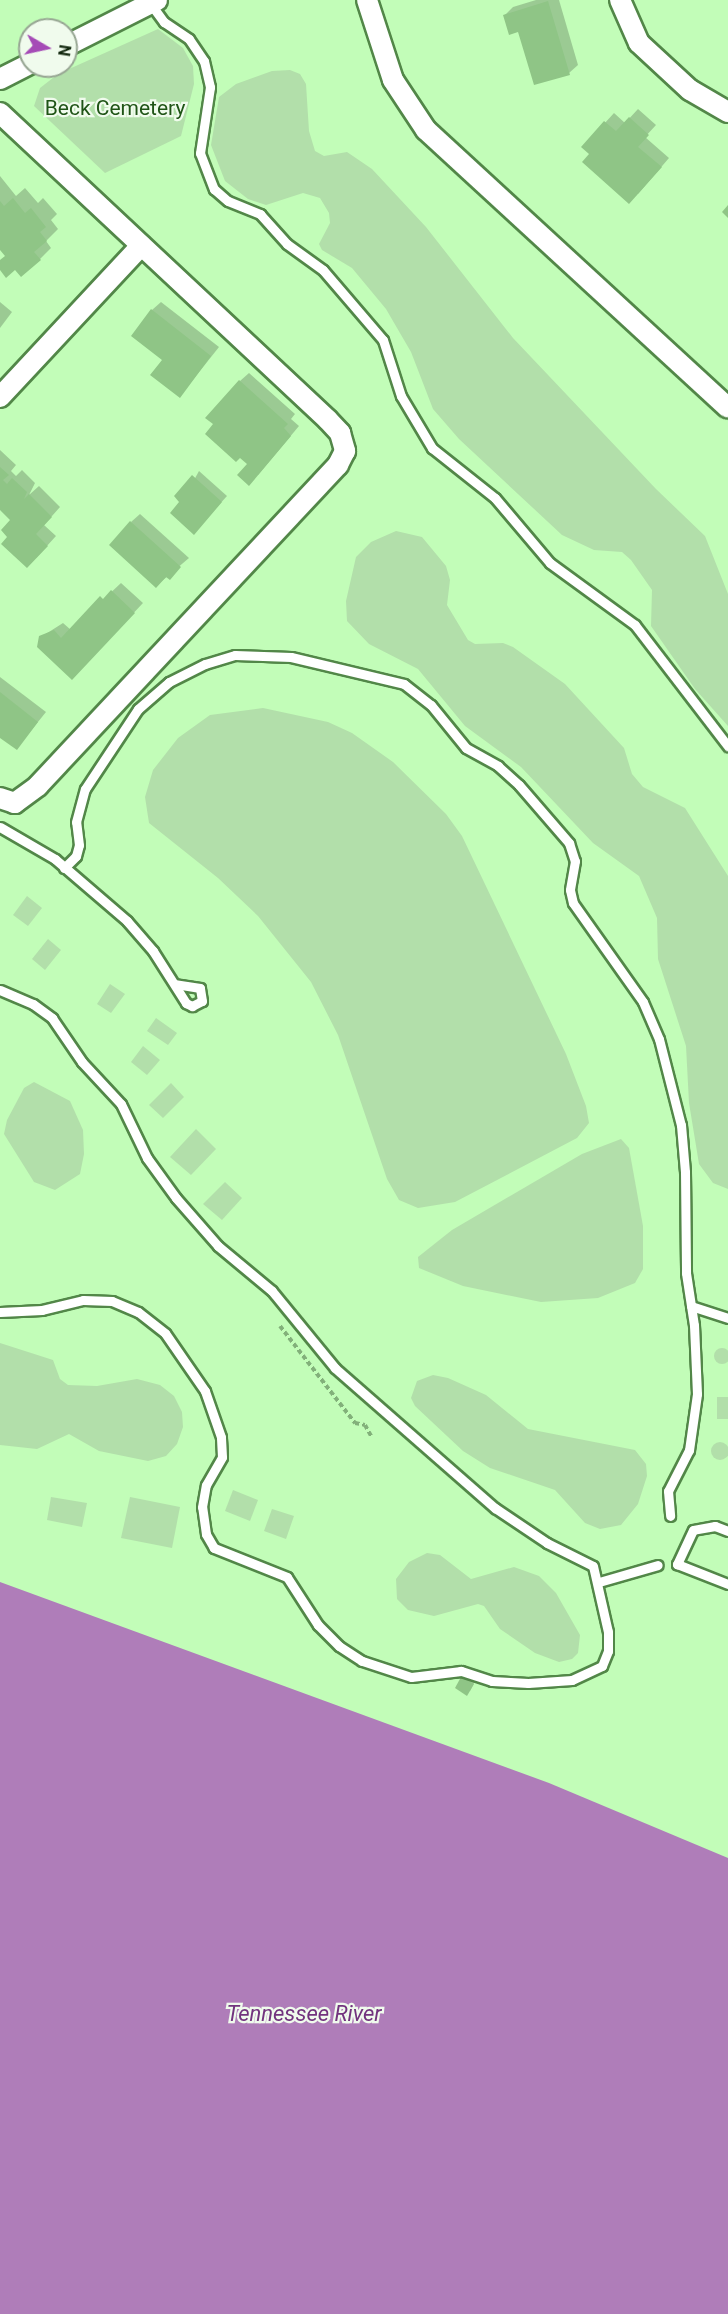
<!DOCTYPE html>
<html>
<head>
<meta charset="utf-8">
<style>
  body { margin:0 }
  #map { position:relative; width:728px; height:2314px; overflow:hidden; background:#c2fdb8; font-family:Roboto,sans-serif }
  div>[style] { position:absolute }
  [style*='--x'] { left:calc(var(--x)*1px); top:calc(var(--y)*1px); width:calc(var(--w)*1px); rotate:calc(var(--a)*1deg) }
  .green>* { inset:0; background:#b2dfaa }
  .round { border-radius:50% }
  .water>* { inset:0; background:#af7db9 }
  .shadow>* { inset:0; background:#0003 }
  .building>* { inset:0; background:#8fc586 }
  .path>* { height:4px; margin-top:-2px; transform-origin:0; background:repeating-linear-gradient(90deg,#82b07a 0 4.5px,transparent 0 7.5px) }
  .roads { filter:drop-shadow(2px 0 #528748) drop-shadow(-2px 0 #528748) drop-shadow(0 2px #528748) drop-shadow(0 -2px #528748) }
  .lane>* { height:9px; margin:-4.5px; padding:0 4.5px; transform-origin:4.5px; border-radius:4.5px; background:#fff }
  .street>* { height:20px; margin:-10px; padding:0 10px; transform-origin:10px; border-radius:10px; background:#fff }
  span { translate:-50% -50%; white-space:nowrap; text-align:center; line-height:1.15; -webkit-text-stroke:4.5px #f0fbed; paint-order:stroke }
  .park-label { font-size:21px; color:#1f5416 }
  .water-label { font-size:22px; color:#72337e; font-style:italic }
  .north { position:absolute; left:18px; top:18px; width:60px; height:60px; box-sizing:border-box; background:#f0fbed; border:2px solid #97a693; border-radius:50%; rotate:99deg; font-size:16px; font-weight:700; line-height:24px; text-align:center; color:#11270d }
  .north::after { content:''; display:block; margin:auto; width:21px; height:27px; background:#a54bb6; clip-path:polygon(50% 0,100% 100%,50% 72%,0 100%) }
</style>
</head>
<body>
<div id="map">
  <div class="green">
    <div style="clip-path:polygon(158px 29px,183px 48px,193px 66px,194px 84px,181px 136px,105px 173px,34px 106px,40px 88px,58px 74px)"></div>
    <div style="clip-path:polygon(290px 70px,300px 74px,306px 84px,309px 131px,315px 151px,324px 156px,347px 152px,372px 169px,426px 227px,513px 338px,656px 489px,705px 536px,728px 594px,728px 726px,695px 689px,651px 626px,652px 590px,631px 560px,622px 552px,594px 550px,562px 535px,459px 439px,433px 409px,411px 352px,386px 309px,352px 268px,322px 250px,319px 244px,330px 223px,329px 213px,320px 198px,303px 193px,266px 205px,248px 199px,225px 181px,211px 145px,219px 97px,236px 84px,272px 71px)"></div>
    <div style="clip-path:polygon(396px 531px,422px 537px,446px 566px,450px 580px,447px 605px,468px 640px,475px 644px,503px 643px,513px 647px,565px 684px,624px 748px,632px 774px,643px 787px,685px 808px,728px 876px,728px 1189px,713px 1183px,699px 1164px,689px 1103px,686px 1046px,658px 959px,657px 918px,639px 876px,593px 843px,521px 767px,465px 726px,418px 669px,369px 644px,347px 621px,346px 601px,356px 557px,371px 542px)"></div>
    <div style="clip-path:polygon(263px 708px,328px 722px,352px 733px,393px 762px,446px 814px,462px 836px,566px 1054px,586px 1106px,589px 1123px,577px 1138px,455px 1202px,418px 1208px,399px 1200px,387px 1179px,338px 1035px,311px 982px,258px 916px,218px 878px,149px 823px,145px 797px,153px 770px,178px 738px,210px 715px)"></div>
    <div style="clip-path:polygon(27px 896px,42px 908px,28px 926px,13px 915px)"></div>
    <div style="clip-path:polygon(48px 939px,61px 950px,45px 970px,32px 959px)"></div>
    <div style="clip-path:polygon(110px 984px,125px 994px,111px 1013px,97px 1004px)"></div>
    <div style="clip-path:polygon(156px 1018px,177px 1033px,168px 1045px,147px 1031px)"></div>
    <div style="clip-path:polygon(143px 1046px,160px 1060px,147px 1075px,131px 1062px)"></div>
    <div style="clip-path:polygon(34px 1082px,70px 1101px,83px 1130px,84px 1154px,80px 1174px,55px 1190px,34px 1182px,4px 1134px,7px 1120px,24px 1088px)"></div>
    <div style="clip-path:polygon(171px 1083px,184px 1097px,163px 1118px,149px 1105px)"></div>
    <div style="clip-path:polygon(196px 1129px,216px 1149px,191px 1175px,170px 1157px)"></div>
    <div style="clip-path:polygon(621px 1139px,629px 1148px,643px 1226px,643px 1269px,635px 1283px,598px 1298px,541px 1302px,463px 1286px,419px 1268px,418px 1257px,452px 1230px,582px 1154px)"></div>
    <div style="clip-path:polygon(225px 1182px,242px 1198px,222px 1220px,203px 1204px)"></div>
    <div style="clip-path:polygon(0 1343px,53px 1360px,60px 1379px,68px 1385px,97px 1386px,137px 1379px,160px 1385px,174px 1396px,182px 1412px,183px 1427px,177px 1444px,166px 1456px,148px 1461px,99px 1451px,69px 1434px,37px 1449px,0 1445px)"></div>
    <div class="round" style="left:714px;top:1348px;width:16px;height:16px"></div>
    <div style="clip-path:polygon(433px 1375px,448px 1378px,486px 1395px,528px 1429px,635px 1450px,646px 1464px,647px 1476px,638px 1504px,621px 1525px,600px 1529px,585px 1523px,555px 1490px,490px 1468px,463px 1451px,415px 1406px,411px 1398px,417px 1381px)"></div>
    <div style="clip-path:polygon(717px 1397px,728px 1397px,728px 1419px,717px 1419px)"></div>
    <div class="round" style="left:711px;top:1442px;width:18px;height:18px"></div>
    <div style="clip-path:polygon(233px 1490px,258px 1500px,250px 1521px,225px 1511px)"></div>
    <div style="clip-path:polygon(51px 1497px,87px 1503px,82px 1527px,47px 1520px)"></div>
    <div style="clip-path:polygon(130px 1497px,180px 1507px,172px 1548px,121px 1538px)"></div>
    <div style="clip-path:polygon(272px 1509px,294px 1516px,286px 1539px,264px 1531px)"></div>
    <div style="clip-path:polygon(427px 1553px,440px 1555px,471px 1579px,514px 1567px,539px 1576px,556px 1593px,580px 1635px,578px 1653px,572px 1659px,559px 1662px,535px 1653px,500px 1629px,484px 1606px,478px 1604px,434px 1616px,408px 1610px,397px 1599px,396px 1579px,409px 1562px)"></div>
  </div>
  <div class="water">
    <div style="clip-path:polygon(0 1582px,549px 1783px,728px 1858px,728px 2314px,0 2314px)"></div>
  </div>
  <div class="shadow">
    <div style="clip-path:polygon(536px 0,559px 0,578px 65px,569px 73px,505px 15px,513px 7px)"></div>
    <div style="clip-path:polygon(638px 109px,656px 125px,645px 137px,669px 158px,638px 194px,583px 147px,614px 113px,625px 123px)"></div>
    <div style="clip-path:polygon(0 176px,16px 196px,25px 188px,38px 203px,43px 198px,57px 214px,51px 220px,58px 229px,46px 241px,51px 248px,40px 259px,16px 268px,0 268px,6px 255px,0 247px)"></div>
    <div style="clip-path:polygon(0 302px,12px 312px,0 328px)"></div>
    <div style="clip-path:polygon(161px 302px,219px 347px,180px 396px,164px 360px,152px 310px)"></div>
    <div style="clip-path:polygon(249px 373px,295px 414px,291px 419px,299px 426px,258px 475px,249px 464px,240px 381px)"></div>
    <div style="clip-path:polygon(0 450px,16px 465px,11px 471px,16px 476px,22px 470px,35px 483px,29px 495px,39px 486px,60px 507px,44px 525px,56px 536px,36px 558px,9px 537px,12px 519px,0 508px)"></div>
    <div style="clip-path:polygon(199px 471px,227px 496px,199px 527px,182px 502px)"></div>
    <div style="clip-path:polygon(140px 514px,189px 558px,156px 586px,131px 522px)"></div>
    <div style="clip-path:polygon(121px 583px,143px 603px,81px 669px,41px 637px,63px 623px,71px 630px)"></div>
    <div style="clip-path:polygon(0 677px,46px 712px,17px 748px,0 736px)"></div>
    <div style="clip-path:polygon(465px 1675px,475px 1681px,470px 1691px,457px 1688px)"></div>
  </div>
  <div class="building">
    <div style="clip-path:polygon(548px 1px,570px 75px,534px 85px,518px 32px,509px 35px,503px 15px)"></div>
    <div style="clip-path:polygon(629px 117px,649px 135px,638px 147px,662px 167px,629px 204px,582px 162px,589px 154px,581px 147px,604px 121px,616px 131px)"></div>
    <div style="clip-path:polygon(13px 198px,25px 213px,31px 208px,46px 227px,40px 232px,47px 241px,34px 252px,41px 260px,21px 277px,15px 270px,6px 278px,0 270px,0 260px,5px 256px,0 250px,0 201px,4px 206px)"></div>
    <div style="clip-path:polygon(728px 205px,728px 218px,722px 212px)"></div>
    <div style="clip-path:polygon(151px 309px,211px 356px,180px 398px,150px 375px,162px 360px,131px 336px)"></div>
    <div style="clip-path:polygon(239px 380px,288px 424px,284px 428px,291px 436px,249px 486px,237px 475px,247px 464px,240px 458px,236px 462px,205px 434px,213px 424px,205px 418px)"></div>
    <div style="clip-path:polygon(0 467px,9px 475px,3px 480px,7px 484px,12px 478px,27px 492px,24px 499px,29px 494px,52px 517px,36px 534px,48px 546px,27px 568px,1px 544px,7px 537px,1px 530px,10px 520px,0 510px)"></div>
    <div style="clip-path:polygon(192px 475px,222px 502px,194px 535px,170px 513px,179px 502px,174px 496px)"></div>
    <div style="clip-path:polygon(130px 521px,181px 567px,170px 580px,166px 577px,156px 588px,109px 545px)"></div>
    <div style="clip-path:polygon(111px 590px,135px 613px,72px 680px,37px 647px,39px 636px,54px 630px,61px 638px,100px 596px,103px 599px)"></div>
    <div style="clip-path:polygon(0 692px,38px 722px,17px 750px,0 738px)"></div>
    <div style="clip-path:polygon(461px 1677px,474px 1684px,467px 1696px,455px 1688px)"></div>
  </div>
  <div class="path">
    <div style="--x:280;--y:1326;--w:123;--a:52.3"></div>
    <div style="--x:355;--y:1423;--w:10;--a:11"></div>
    <div style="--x:365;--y:1425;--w:13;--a:61"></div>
  </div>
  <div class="roads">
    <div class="lane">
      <div style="--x:150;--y:3;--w:24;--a:54"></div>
      <div style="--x:164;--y:22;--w:30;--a:34"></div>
      <div style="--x:189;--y:39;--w:27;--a:56"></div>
      <div style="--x:204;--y:61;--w:27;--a:77"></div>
      <div style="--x:210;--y:87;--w:67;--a:98.6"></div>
      <div style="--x:200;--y:153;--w:39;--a:69"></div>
      <div style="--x:214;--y:189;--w:18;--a:41"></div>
      <div style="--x:228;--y:201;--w:35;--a:22"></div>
      <div style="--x:260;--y:214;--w:40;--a:48"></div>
      <div style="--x:287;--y:244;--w:44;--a:35.8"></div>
      <div style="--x:323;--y:270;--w:92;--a:49.4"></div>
      <div style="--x:383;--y:340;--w:59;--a:72.2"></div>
      <div style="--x:401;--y:396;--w:61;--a:59.2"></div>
      <div style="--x:432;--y:448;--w:80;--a:38.4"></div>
      <div style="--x:495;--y:498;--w:85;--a:49.8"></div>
      <div style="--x:550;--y:563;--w:105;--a:36.1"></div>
      <div style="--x:635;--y:625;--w:153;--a:52.5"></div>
      <div style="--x:0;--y:827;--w:64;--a:30.2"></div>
      <div style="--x:55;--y:859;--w:95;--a:40.7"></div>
      <div style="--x:127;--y:921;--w:40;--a:49"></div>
      <div style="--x:153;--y:951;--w:62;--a:57.6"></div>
      <div style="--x:186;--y:1003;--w:7;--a:27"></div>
      <div style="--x:192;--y:1006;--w:11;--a:-27"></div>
      <div style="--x:202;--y:1001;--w:13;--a:-99"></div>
      <div style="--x:200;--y:988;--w:25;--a:-171"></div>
      <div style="--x:64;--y:868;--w:17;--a:-45"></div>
      <div style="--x:76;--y:856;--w:11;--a:-75"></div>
      <div style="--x:79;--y:845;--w:23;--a:-97"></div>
      <div style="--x:76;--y:822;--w:34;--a:-75"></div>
      <div style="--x:85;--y:789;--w:96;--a:-56.5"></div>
      <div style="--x:138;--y:709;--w:41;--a:-41.1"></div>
      <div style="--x:169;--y:682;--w:40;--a:-26.6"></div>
      <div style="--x:205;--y:664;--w:31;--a:-17"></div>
      <div style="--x:235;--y:655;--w:56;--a:2"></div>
      <div style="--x:291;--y:657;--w:116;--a:13.4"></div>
      <div style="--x:404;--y:684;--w:34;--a:38"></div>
      <div style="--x:431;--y:705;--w:55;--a:50.9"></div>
      <div style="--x:466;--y:748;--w:37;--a:29"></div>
      <div style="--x:498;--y:766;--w:28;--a:42"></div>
      <div style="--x:519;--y:785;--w:77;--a:49.2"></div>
      <div style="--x:569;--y:843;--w:19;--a:72"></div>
      <div style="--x:575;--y:861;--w:29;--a:100"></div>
      <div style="--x:570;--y:890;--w:13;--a:77"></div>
      <div style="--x:573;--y:903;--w:121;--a:54.7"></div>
      <div style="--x:643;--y:1002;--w:40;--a:66.6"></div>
      <div style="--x:659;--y:1039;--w:89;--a:75.7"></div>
      <div style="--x:681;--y:1125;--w:47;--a:85.1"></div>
      <div style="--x:685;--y:1172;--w:101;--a:89.4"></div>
      <div style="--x:686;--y:1273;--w:53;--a:81.3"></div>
      <div style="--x:694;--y:1325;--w:69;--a:87.5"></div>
      <div style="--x:697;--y:1394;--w:57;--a:98.1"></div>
      <div style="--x:689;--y:1450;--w:46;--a:117.1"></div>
      <div style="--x:668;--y:1491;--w:25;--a:85"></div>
      <div style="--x:0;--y:990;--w:36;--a:23"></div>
      <div style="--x:33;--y:1004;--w:24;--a:36"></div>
      <div style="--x:52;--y:1018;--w:53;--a:55.7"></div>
      <div style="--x:82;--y:1062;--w:57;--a:47.1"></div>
      <div style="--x:121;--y:1104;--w:60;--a:64.3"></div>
      <div style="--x:147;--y:1158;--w:49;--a:54.1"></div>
      <div style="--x:176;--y:1198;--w:64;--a:48.8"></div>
      <div style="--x:218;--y:1246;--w:70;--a:39.8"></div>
      <div style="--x:272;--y:1291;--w:99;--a:50.7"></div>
      <div style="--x:335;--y:1368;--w:213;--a:41.2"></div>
      <div style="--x:495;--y:1508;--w:63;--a:33.9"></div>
      <div style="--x:547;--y:1543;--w:51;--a:26.6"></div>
      <div style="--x:593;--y:1566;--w:68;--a:77.2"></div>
      <div style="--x:608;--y:1632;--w:19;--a:90"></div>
      <div style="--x:608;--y:1651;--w:16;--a:112"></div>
      <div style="--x:602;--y:1666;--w:33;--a:155"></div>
      <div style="--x:572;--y:1680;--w:44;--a:176.1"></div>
      <div style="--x:528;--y:1683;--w:36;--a:-177"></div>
      <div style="--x:492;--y:1681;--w:33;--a:-162"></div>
      <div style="--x:461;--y:1671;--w:50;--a:173.2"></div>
      <div style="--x:411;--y:1677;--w:52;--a:-161.9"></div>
      <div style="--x:362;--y:1661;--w:27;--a:-147"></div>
      <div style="--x:339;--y:1646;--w:30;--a:-135"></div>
      <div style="--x:318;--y:1625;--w:57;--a:-122.9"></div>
      <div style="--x:287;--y:1577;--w:79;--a:-158.3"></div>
      <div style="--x:214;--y:1548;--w:16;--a:-120"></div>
      <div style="--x:206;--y:1534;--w:27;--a:-98"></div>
      <div style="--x:202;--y:1507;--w:22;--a:-80"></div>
      <div style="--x:206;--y:1485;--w:32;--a:-60"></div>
      <div style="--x:222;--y:1457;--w:20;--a:-93"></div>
      <div style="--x:221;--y:1437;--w:49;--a:-109.2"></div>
      <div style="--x:205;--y:1391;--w:70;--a:-124.6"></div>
      <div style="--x:165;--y:1333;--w:34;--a:-142"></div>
      <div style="--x:138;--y:1312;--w:28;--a:-157"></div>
      <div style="--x:112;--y:1301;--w:29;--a:-178"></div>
      <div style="--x:83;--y:1300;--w:42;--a:166.3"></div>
      <div style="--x:42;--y:1310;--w:42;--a:177.3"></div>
      <div style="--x:691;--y:1306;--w:39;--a:18"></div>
      <div style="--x:728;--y:1531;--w:14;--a:-159"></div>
      <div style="--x:715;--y:1526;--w:22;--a:170"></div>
      <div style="--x:693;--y:1530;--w:38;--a:115"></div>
      <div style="--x:677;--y:1564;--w:55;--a:21.4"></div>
      <div style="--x:599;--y:1582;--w:61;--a:-16.1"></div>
    </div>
    <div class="street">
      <div style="--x:367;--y:0;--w:84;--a:72"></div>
      <div style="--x:393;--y:80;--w:60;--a:56.6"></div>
      <div style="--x:426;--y:130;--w:410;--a:42.6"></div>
      <div style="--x:620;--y:0;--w:47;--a:66.2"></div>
      <div style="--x:639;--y:43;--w:69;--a:42.7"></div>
      <div style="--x:690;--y:90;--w:44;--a:30.1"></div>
      <div style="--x:66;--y:46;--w:102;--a:-26.8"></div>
      <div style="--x:0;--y:79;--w:34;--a:-27"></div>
      <div style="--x:0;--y:113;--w:449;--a:43.1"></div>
      <div style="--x:328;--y:420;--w:18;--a:47"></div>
      <div style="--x:340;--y:433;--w:19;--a:74"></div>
      <div style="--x:345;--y:451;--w:16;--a:117"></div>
      <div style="--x:338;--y:465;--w:439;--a:133.1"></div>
      <div style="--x:38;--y:786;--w:29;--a:144"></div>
      <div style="--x:15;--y:803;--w:16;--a:-162"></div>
      <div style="--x:0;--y:397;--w:207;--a:-47"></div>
    </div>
  </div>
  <div class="park-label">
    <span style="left:115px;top:108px">Beck Cemetery</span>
  </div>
  <div class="water-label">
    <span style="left:304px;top:2014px">Tennessee River</span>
  </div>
  <div class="north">N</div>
</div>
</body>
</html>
